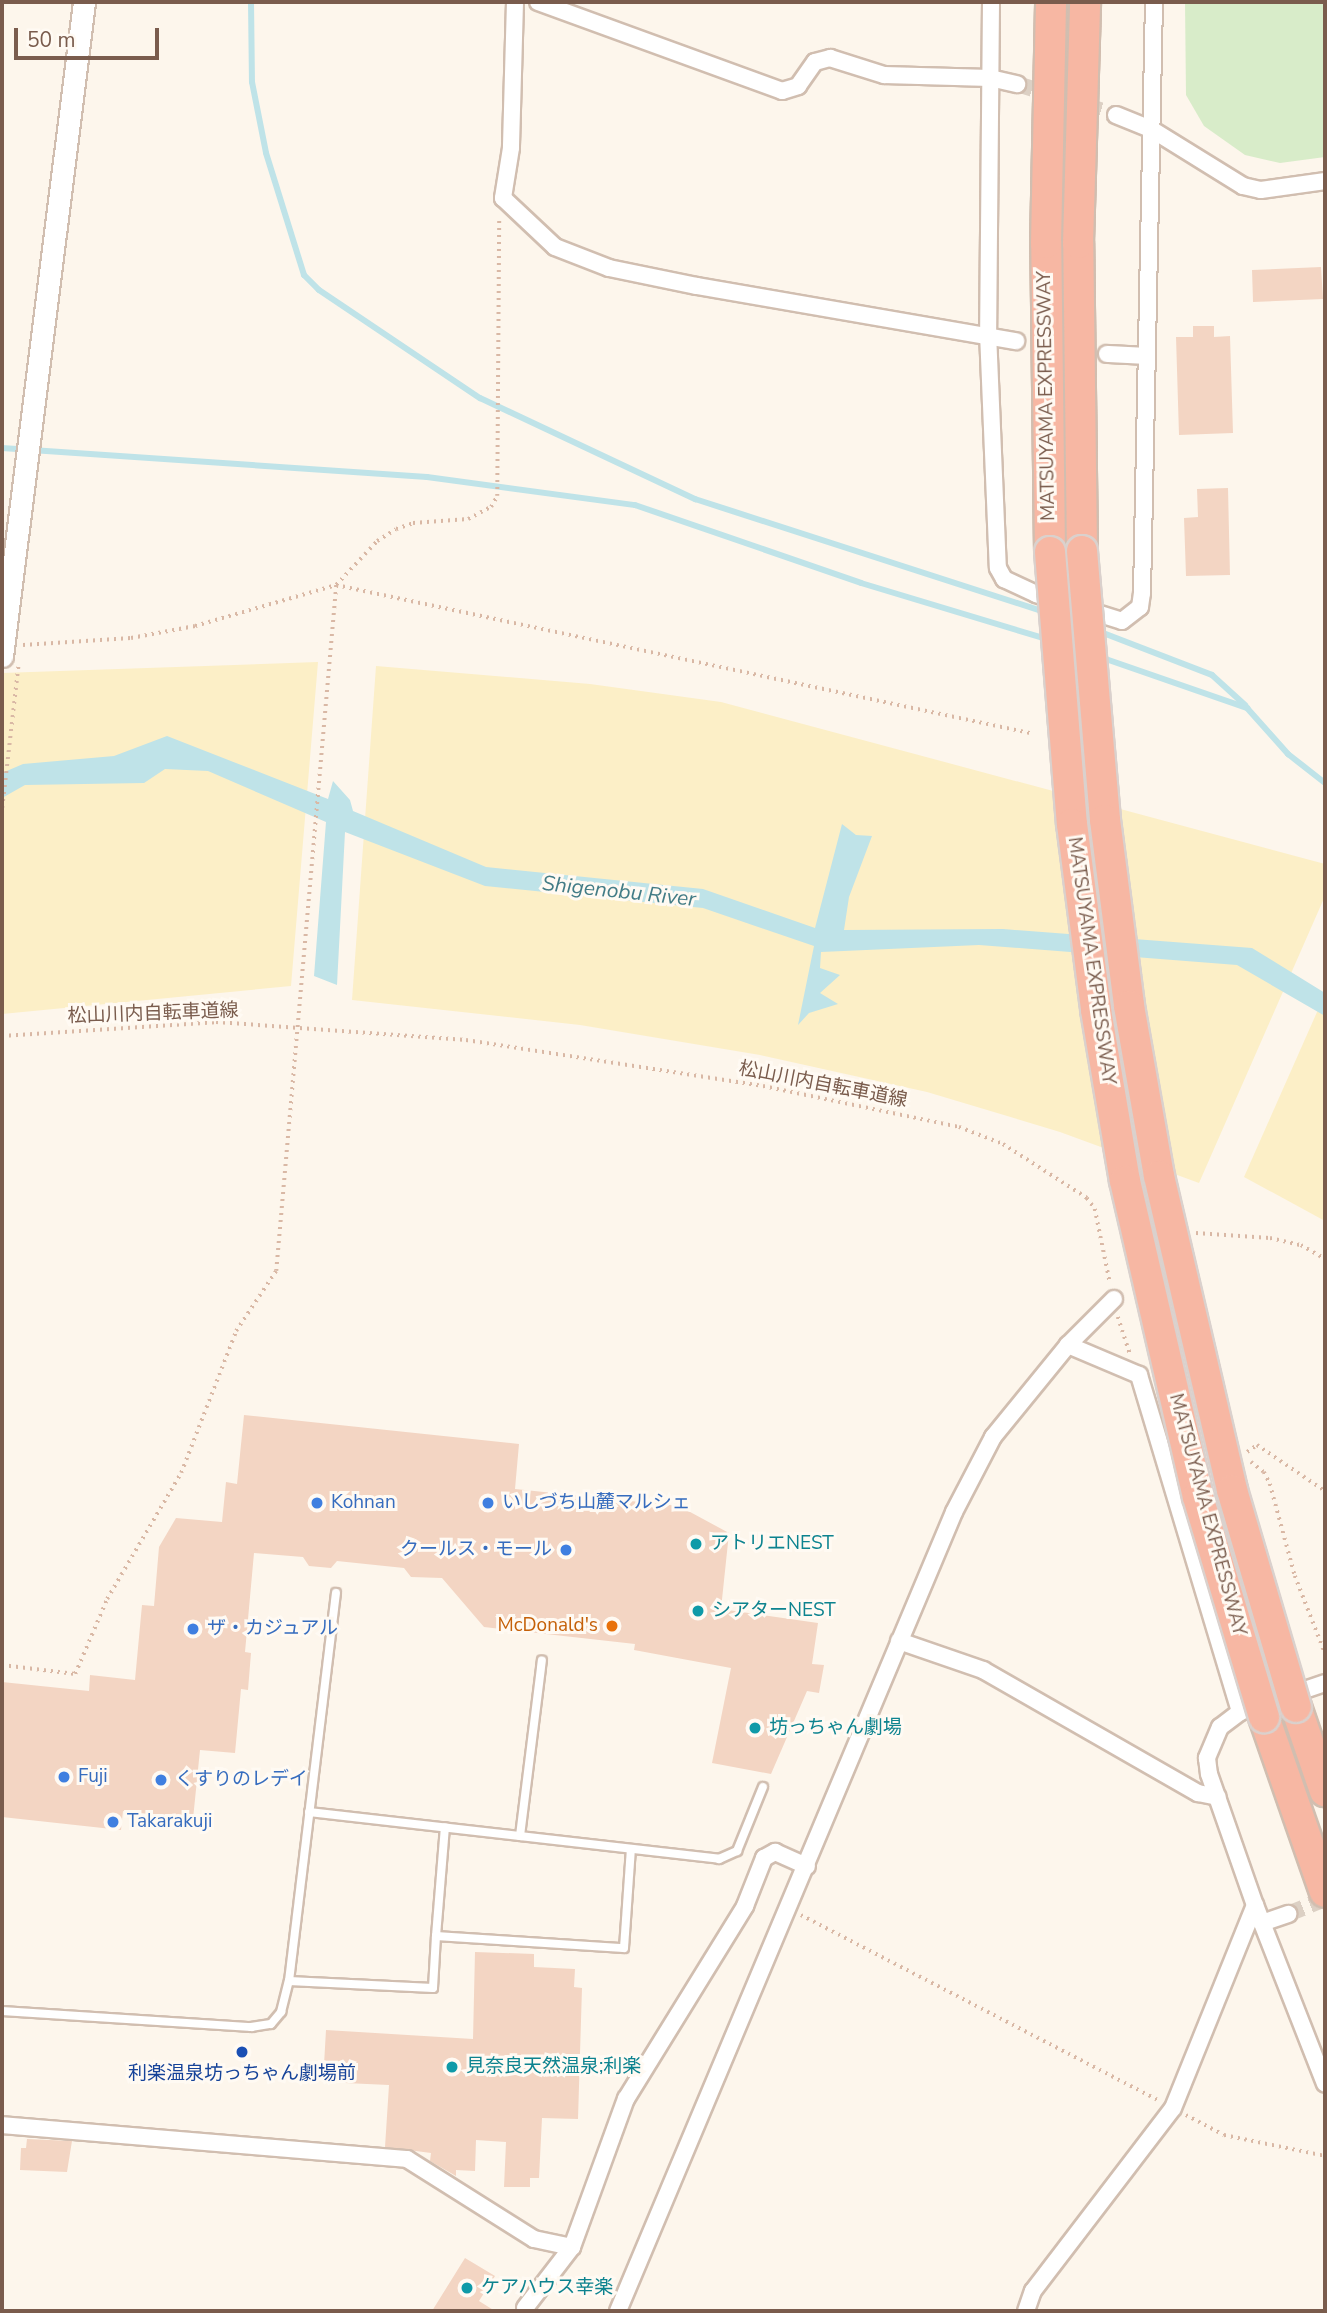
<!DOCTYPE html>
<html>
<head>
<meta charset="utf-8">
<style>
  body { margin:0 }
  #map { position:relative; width:1327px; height:2313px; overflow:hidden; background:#fdf6ec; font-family:"Nunito Sans","Noto Sans JP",sans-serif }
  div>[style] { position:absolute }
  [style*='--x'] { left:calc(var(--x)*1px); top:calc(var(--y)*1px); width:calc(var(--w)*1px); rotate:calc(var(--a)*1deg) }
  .green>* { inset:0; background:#d8ecc9 }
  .sand>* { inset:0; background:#fcefc7 }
  .water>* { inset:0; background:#bfe3e8 }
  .stream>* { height:6px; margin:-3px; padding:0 3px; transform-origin:3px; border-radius:3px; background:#bfe3e8 }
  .building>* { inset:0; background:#f3d5c3 }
  .minor-tunnel>* { height:16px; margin-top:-8px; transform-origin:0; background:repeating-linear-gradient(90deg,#dcd0c4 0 16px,transparent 0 24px) }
  .path>* { height:3.5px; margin-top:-1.75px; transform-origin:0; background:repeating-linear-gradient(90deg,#d9b8a5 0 2px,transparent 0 7px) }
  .roads { filter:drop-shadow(2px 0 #d1beb0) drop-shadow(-2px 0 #d1beb0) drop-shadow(0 2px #d1beb0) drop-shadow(0 -2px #d1beb0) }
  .service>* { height:8px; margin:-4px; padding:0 4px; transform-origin:4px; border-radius:4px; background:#fff }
  .minor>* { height:16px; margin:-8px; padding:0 8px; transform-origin:8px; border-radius:8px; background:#fff }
  .tertiary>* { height:21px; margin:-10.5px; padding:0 10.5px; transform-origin:10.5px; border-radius:10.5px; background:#fff }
  .motorway>* { height:30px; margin:-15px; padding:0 15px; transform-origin:15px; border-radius:15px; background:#f7b7a3 }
  .bridges { filter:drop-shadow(2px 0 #dad1cd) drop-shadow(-2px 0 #dad1cd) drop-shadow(0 2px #dad1cd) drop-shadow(0 -2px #dad1cd) }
  .motorway-bridge>* { height:30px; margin:-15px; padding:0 15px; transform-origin:15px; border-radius:15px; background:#f7b7a3 }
  .dots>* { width:19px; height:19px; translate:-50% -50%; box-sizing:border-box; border:4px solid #fffaf3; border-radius:50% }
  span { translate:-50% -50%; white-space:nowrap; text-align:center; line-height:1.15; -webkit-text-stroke:6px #fffaf3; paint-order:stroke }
  .street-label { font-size:19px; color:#7a5c4d }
  .shop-label { font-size:19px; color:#366cbe }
  .left { translate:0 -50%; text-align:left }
  .right { translate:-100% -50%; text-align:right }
  .culture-label { font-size:19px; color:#0d838f }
  .food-label { font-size:19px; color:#c56008 }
  .transit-label { font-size:19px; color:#164399 }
  .water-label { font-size:21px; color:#437c86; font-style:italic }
  .frame { position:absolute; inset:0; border:4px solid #7a5c4d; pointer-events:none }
  .scale { position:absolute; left:14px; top:28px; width:145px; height:32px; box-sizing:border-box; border:4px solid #7a5c4d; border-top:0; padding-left:9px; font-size:21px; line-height:24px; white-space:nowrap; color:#7a5c4d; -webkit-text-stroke:5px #fffaf3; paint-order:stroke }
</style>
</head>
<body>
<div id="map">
  <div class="green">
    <div style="clip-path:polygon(1185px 2px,1325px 2px,1325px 157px,1280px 163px,1245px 155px,1204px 126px,1186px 95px)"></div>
  </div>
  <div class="sand">
    <div style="clip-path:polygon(318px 662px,291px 986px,2px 1014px,2px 673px)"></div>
    <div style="clip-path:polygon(376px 666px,590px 684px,721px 702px,1325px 864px,1325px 896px,1199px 1183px,1060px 1132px,927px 1092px,760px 1055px,580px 1025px,352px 1000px)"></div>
    <div style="clip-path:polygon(1325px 994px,1325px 1221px,1244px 1177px)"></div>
  </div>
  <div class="water">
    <div style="clip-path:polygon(167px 736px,328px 799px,333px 781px,350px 800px,353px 811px,486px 867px,703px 889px,815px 928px,842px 824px,856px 835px,872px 836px,849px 897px,844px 930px,1003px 929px,1252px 948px,1325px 993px,1325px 1016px,1237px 965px,979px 945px,821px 952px,820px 968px,840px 975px,820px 993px,838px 1004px,809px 1013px,798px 1025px,814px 946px,703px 908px,485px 886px,345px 832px,337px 985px,314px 976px,326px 822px,208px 771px,165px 769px,144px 783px,25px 785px,2px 798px,2px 773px,23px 764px,114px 756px)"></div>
  </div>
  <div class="stream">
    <div style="--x:251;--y:2;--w:80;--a:89.3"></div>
    <div style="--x:252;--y:82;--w:72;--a:78.8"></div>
    <div style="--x:266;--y:153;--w:128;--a:72.7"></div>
    <div style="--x:304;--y:275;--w:21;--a:45"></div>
    <div style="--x:319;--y:290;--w:194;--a:33.9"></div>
    <div style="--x:480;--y:398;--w:238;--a:25.2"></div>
    <div style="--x:695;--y:499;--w:368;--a:17.9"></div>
    <div style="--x:2;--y:448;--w:426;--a:3.9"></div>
    <div style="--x:427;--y:477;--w:210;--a:7.7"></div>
    <div style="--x:635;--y:505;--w:239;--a:19"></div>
    <div style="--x:861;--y:583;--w:197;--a:16.8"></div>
    <div style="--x:1098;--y:631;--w:122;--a:21.1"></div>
    <div style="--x:1212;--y:675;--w:45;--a:42.3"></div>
    <div style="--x:1100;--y:657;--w:156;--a:19.1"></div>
    <div style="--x:1247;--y:708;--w:62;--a:48.3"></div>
    <div style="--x:1288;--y:754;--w:47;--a:38.1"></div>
  </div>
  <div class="building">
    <div style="clip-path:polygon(1321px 267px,1323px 299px,1253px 302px,1252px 270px)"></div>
    <div style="clip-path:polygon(1193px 326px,1214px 326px,1214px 337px,1230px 336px,1233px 433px,1179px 435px,1176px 337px,1193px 337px)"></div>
    <div style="clip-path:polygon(1228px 488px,1230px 575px,1186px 576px,1184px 518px,1198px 517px,1197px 489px)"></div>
    <div style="clip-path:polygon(244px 1415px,519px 1444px,515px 1489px,679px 1506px,729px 1533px,721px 1609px,818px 1623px,812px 1664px,824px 1665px,819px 1693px,807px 1691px,771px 1774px,712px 1763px,731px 1668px,634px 1650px,635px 1644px,484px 1627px,442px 1578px,411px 1577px,404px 1568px,337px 1561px,331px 1568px,309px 1566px,303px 1557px,254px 1553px,245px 1652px,251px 1653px,248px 1690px,241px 1689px,235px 1753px,200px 1750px,193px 1819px,123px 1811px,121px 1830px,2px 1817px,2px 1682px,89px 1691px,90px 1675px,135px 1680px,142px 1605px,154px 1606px,159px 1547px,176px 1518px,222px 1522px,226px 1482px,237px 1484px)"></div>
    <div style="clip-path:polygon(475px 1952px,534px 1954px,534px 1967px,575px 1969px,574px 1987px,582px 1988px,578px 2119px,542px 2118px,539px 2178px,530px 2178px,530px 2187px,504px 2187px,506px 2142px,476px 2140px,475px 2171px,456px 2170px,456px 2176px,430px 2161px,431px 2153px,385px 2147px,389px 2085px,323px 2082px,326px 2030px,473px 2039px)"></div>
    <div style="clip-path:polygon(27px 2139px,72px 2141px,67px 2172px,20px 2170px,21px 2148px,26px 2148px)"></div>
    <div style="clip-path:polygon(465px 2258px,495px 2276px,479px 2301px,495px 2311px,432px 2311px)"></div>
  </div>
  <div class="minor-tunnel">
    <div style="--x:1017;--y:84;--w:104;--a:17.4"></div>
    <div style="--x:1288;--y:1914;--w:40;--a:-22"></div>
  </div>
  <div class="path">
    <div style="--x:23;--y:645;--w:108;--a:-3.7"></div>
    <div style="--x:131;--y:638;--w:65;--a:-10.6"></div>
    <div style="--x:195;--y:626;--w:147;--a:-16.2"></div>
    <div style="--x:336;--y:585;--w:60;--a:-47"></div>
    <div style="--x:377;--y:541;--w:22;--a:-32"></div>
    <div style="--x:396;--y:529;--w:18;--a:-19"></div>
    <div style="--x:413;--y:523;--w:55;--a:-4.2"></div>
    <div style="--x:468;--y:519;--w:26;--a:-28"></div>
    <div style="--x:491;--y:507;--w:13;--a:-61"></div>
    <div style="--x:497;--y:496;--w:278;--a:-89.6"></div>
    <div style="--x:2;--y:808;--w:142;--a:-83.5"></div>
    <div style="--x:2;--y:1036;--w:214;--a:-3.7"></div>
    <div style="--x:216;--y:1022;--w:251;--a:4.1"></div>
    <div style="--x:466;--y:1040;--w:301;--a:8.8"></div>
    <div style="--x:763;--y:1086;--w:200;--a:11.8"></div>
    <div style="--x:959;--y:1127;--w:47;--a:21.1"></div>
    <div style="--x:1003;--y:1144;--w:100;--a:32.7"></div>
    <div style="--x:1087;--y:1198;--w:14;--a:54"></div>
    <div style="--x:1095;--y:1209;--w:76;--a:78.5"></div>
    <div style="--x:1196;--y:1233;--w:74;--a:3.9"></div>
    <div style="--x:1270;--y:1238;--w:32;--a:13"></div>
    <div style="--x:1301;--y:1245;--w:28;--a:30"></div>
    <div style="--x:1118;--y:1317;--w:38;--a:72"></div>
    <div style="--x:1247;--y:1452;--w:12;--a:-35"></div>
    <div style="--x:1257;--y:1445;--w:82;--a:34.1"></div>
    <div style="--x:1251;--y:1462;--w:16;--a:38"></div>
    <div style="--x:1264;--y:1472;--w:13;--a:63"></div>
    <div style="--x:1270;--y:1484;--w:95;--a:74.8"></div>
    <div style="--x:1295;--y:1576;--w:83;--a:68.7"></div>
    <div style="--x:2;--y:1665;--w:74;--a:7"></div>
    <div style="--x:75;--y:1674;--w:82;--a:-66.9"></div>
    <div style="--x:107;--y:1599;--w:146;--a:-59.6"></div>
    <div style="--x:181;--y:1473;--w:152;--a:-68.8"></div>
    <div style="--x:236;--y:1331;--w:72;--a:-56.3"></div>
    <div style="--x:276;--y:1271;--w:689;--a:-85"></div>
    <div style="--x:336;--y:585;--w:710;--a:12.04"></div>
    <div style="--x:801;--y:1915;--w:402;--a:27.4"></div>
    <div style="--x:1186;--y:2115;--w:43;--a:27.8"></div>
    <div style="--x:1224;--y:2135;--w:103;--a:11.7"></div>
  </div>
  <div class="roads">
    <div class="service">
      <div style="--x:309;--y:1812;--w:413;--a:6.5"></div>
      <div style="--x:719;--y:1859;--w:20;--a:-24"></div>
      <div style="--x:737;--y:1851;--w:69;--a:-67.9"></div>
      <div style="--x:520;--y:1836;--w:177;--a:-82.9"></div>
      <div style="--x:436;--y:1936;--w:109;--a:-85.3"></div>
      <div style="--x:289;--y:1981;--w:144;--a:2.8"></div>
      <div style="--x:433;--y:1988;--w:52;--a:-86.7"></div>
      <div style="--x:436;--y:1936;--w:188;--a:3.7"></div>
      <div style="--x:624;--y:1948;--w:99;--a:-86"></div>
      <div style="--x:2;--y:2011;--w:250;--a:3.7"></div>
      <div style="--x:251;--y:2027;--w:20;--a:-9"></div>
      <div style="--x:271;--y:2024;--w:16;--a:-50"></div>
      <div style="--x:281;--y:2012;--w:32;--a:-76"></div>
      <div style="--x:289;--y:1981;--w:391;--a:-83.1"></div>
    </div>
    <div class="minor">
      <div style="--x:515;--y:2;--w:146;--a:91.6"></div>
      <div style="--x:511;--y:148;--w:51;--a:99.1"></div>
      <div style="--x:503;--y:198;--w:71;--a:43.3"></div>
      <div style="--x:555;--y:247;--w:58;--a:21.3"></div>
      <div style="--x:609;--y:268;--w:90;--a:11.6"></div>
      <div style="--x:697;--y:286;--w:324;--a:9.8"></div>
      <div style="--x:538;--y:2;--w:260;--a:20"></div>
      <div style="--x:782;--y:91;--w:17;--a:-17"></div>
      <div style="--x:798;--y:86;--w:29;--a:-55"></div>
      <div style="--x:815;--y:62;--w:16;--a:-15"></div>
      <div style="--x:830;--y:58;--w:57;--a:17.5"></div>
      <div style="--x:884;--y:75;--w:106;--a:1.6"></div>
      <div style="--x:990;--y:78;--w:28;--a:13"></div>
      <div style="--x:991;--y:2;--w:331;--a:90.5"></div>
      <div style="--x:988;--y:333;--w:235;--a:87.6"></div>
      <div style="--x:998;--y:568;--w:13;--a:61"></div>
      <div style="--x:1004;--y:579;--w:35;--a:25"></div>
      <div style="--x:1036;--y:594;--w:90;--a:17.4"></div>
      <div style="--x:1122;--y:621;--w:23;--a:-38"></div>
      <div style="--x:1140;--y:607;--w:14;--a:-82"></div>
      <div style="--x:1142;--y:593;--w:591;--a:-88.84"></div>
      <div style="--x:1116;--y:115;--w:38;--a:22"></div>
      <div style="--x:1151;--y:129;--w:108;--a:31.8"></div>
      <div style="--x:1243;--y:186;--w:18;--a:13"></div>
      <div style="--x:1261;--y:190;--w:65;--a:-8"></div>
      <div style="--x:1107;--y:354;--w:37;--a:3"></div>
      <div style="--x:1068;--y:1345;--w:77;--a:22.9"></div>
      <div style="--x:1139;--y:1375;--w:352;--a:73.3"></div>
      <div style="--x:899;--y:1641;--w:89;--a:19"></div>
      <div style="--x:983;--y:1670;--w:248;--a:29.8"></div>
      <div style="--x:1198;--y:1793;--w:20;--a:11"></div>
      <div style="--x:1325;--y:1683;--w:90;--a:161.2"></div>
      <div style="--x:1240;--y:1712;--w:25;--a:143"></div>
      <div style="--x:1220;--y:1727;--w:34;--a:113"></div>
      <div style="--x:1207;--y:1758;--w:16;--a:83"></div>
      <div style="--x:1209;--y:1774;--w:139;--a:70.7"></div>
      <div style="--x:1255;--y:1905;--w:192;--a:68.6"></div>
      <div style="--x:1262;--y:1923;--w:28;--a:-19"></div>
      <div style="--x:2;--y:2125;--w:406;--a:4.8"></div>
      <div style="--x:407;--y:2159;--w:150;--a:32.2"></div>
      <div style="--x:534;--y:2239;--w:39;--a:12"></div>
      <div style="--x:525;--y:2308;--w:77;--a:-52.4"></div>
      <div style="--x:572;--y:2247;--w:158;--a:-70"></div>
      <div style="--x:626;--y:2099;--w:227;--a:-58.3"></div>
      <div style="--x:745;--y:1906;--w:52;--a:-68.4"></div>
      <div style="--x:764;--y:1858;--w:13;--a:-29"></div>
      <div style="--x:775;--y:1852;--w:35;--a:24"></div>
      <div style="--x:618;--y:2311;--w:867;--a:-67.19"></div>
      <div style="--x:954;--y:1512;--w:85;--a:-62.5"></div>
      <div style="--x:993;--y:1437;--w:119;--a:-50.8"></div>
      <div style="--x:1068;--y:1345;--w:65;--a:-45"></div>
      <div style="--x:1026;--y:2311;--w:21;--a:-71"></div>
      <div style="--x:1033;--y:2291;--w:230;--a:-52.6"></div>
      <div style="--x:1173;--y:2108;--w:219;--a:-68"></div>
    </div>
    <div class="tertiary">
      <div style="--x:2;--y:656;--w:659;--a:-82.85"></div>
    </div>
    <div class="motorway">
      <div style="--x:1082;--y:551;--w:308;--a:-90.7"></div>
      <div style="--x:1078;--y:243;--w:241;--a:-88.3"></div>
      <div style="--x:1050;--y:552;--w:309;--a:-90.7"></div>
      <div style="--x:1046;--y:243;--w:241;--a:-88.8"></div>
      <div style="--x:1296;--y:1707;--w:89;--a:71"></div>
      <div style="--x:1264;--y:1717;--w:185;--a:70.8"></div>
    </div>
  </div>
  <div class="bridges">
    <div class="motorway-bridge">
      <div style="--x:1082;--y:551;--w:270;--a:85.1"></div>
      <div style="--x:1105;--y:820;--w:188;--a:82.6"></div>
      <div style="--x:1129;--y:1006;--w:173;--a:80"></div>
      <div style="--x:1159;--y:1176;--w:322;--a:76.9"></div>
      <div style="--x:1232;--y:1490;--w:226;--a:73.6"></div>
      <div style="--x:1050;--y:552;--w:273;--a:85.4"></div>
      <div style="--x:1072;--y:824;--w:188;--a:82.6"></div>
      <div style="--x:1096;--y:1010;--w:173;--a:80.4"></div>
      <div style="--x:1125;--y:1181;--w:324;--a:77"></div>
      <div style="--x:1198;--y:1497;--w:230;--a:73.3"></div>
    </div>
  </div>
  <div class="dots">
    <div style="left:317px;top:1503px;background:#3f7fe0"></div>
    <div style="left:488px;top:1503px;background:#3f7fe0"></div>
    <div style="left:696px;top:1544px;background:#0f9aa8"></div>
    <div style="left:566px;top:1550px;background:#3f7fe0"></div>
    <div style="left:698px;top:1611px;background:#0f9aa8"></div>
    <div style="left:612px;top:1626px;background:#e8710a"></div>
    <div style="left:193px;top:1629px;background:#3f7fe0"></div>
    <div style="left:755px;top:1728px;background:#0f9aa8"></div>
    <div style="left:64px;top:1777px;background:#3f7fe0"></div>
    <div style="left:161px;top:1780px;background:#3f7fe0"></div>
    <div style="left:113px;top:1822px;background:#3f7fe0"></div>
    <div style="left:242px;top:2052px;background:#1a4fb4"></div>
    <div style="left:452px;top:2067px;background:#0f9aa8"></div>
    <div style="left:467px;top:2288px;background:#0f9aa8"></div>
  </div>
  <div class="street-label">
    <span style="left:1047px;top:396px;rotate:-91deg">MATSUYAMA EXPRESSWAY</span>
    <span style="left:1091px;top:961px;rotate:82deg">MATSUYAMA EXPRESSWAY</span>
    <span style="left:153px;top:1014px;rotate:-2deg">松山川内自転車道線</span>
    <span style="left:823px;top:1085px;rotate:11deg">松山川内自転車道線</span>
    <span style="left:1207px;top:1515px;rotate:75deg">MATSUYAMA EXPRESSWAY</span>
  </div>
  <div class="shop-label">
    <span class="left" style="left:331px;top:1503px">Kohnan</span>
    <span class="left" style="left:502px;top:1503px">いしづち山麓マルシェ</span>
    <span class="right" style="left:552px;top:1550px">クールス・モール</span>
    <span class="left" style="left:207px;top:1629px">ザ・カジュアル</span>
    <span class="left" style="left:78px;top:1777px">Fuji</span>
    <span class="left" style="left:175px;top:1780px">くすりのレデイ</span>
    <span class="left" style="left:127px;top:1822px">Takarakuji</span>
  </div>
  <div class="culture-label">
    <span class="left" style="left:710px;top:1544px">アトリエNEST</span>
    <span class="left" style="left:712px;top:1611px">シアターNEST</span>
    <span class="left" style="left:769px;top:1728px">坊っちゃん劇場</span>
    <span class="left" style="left:466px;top:2067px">見奈良天然温泉;利楽</span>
    <span class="left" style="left:481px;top:2288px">ケアハウス幸楽</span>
  </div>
  <div class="food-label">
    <span class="right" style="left:598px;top:1626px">McDonald's</span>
  </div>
  <div class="transit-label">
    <span style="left:242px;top:2074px">利楽温泉坊っちゃん劇場前</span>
  </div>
  <div class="water-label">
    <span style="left:619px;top:891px;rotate:6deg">Shigenobu River</span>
  </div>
  <div class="frame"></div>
  <div class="scale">50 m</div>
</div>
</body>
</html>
